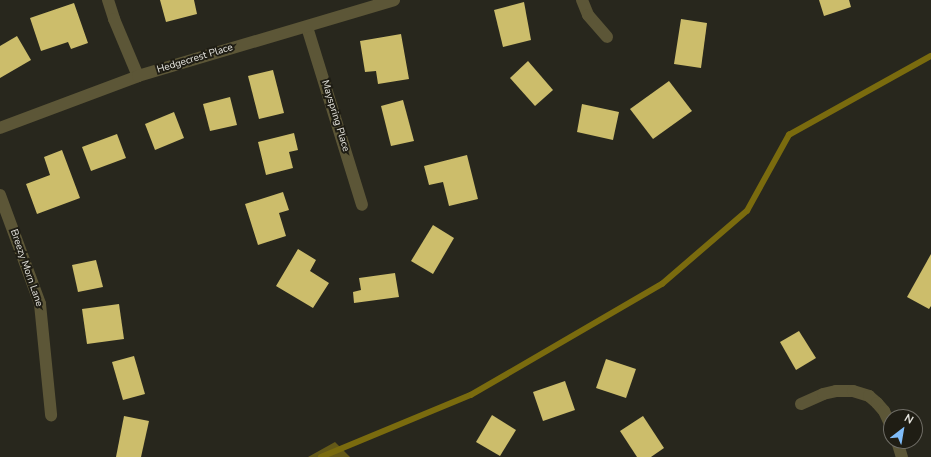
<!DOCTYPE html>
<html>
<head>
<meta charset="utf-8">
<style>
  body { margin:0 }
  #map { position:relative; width:931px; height:457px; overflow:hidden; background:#28271d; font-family:"Nunito Sans",sans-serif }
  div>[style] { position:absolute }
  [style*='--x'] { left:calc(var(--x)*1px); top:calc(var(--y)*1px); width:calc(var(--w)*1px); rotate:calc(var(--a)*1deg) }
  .forest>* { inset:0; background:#645918 }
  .stream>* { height:5.5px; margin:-2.75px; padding:0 2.75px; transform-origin:2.75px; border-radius:2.75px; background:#7a6b0e }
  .building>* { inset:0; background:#ccbd6b }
  .minor>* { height:12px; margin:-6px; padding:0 6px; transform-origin:6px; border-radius:6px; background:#5c5637 }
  span { translate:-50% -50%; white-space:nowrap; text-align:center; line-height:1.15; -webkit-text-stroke:4px #1f1d14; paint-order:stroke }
  .street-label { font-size:10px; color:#e7e6e0 }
  .north { position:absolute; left:883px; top:409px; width:40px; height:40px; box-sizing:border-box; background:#1f1d14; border:1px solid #6f6d66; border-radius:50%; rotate:31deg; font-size:11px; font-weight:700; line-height:16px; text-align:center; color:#e7e6e0 }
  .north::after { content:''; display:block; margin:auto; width:14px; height:18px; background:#80bdfa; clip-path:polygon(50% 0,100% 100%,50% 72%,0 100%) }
</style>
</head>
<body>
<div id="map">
  <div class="forest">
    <div style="clip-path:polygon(335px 442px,350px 457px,308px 457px)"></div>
  </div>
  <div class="stream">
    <div style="--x:321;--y:457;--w:162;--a:-22.5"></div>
    <div style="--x:471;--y:395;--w:221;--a:-30.2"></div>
    <div style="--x:662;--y:284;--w:112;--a:-40.7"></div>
    <div style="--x:747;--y:211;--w:87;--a:-61.1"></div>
    <div style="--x:789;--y:135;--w:162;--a:-29.1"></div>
  </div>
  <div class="building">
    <div style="clip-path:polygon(160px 0,194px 0,197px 14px,166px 22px)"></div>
    <div style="clip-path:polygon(819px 0,849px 0,851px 7px,824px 16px)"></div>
    <div style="clip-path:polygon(524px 2px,531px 40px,503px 47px,494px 10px)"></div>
    <div style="clip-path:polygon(74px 3px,88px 43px,71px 49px,68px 42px,41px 51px,30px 18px)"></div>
    <div style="clip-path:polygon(681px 19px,707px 23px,701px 68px,674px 64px)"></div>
    <div style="clip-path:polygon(401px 34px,409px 79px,378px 84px,376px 71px,365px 72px,360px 41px)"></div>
    <div style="clip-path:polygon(17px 36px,31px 60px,0 78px,0 46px)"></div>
    <div style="clip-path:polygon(528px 61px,553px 90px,535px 106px,510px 78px)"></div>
    <div style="clip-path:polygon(273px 70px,284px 113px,259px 119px,248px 76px)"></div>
    <div style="clip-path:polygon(669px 81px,692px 111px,653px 139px,630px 109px)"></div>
    <div style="clip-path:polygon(230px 97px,237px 125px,210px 131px,203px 104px)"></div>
    <div style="clip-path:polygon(403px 100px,414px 141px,391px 146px,381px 106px)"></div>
    <div style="clip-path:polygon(582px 104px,619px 112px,613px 140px,577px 132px)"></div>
    <div style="clip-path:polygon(174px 112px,184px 138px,155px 150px,145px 124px)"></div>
    <div style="clip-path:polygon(294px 133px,298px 150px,289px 152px,293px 168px,266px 175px,258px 142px)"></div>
    <div style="clip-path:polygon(117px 134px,126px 158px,91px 171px,82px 147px)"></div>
    <div style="clip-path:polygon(62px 150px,80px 198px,37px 214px,26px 184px,50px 175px,44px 157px)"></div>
    <div style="clip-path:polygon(467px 155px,478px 199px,449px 206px,443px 182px,429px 185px,424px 166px)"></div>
    <div style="clip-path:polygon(283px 192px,289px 210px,279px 213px,286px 236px,258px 245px,245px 204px)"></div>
    <div style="clip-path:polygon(433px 225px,454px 238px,433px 274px,411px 261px)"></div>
    <div style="clip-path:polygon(298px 249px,316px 260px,310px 271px,329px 283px,313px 308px,276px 286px)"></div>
    <div style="clip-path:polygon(931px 254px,931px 306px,929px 309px,907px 297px)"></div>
    <div style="clip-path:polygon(96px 260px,103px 287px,78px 292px,72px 265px)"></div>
    <div style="clip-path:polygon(395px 273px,399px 297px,354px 303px,353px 292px,361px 290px,359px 278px)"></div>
    <div style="clip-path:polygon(119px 304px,124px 339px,87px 344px,82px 309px)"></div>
    <div style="clip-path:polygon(799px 331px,816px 358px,796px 370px,780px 342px)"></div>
    <div style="clip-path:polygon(134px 356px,145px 394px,123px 400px,112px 362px)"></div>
    <div style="clip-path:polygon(606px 359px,636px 369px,626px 398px,596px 388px)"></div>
    <div style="clip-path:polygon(565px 381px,575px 410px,543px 421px,533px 392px)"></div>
    <div style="clip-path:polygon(492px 415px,516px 430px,500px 456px,476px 442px)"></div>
    <div style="clip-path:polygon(124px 416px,149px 421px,141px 457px,116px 457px)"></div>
    <div style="clip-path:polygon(643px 416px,664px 448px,651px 457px,637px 457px,620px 431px)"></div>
  </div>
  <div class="minor">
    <div style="--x:108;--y:0;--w:20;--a:72"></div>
    <div style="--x:114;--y:19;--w:62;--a:67.2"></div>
    <div style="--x:582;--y:0;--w:16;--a:68"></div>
    <div style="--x:588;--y:15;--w:29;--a:49"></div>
    <div style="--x:307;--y:27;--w:186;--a:72.8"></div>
    <div style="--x:0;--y:128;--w:147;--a:-20.6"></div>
    <div style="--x:138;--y:76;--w:267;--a:-16.5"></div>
    <div style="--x:0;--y:195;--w:116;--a:69.8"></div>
    <div style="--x:40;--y:304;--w:112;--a:84.3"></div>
    <div style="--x:801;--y:404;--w:24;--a:-24"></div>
    <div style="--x:823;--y:394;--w:13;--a:-13"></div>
    <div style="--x:836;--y:391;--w:17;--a:0"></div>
    <div style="--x:853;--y:391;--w:17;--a:17"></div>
    <div style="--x:869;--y:396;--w:11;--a:41"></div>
    <div style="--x:877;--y:403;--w:11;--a:49"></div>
    <div style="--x:884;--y:411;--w:17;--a:65"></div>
    <div style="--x:897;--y:441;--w:17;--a:73"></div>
  </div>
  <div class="street-label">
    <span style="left:195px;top:59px;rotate:-17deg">Hedgecrest Place</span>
    <span style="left:335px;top:116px;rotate:73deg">Mayspring Place</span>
    <span style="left:26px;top:268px;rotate:71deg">Breezy Morn Lane</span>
  </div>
  <div class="north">N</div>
</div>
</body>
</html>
